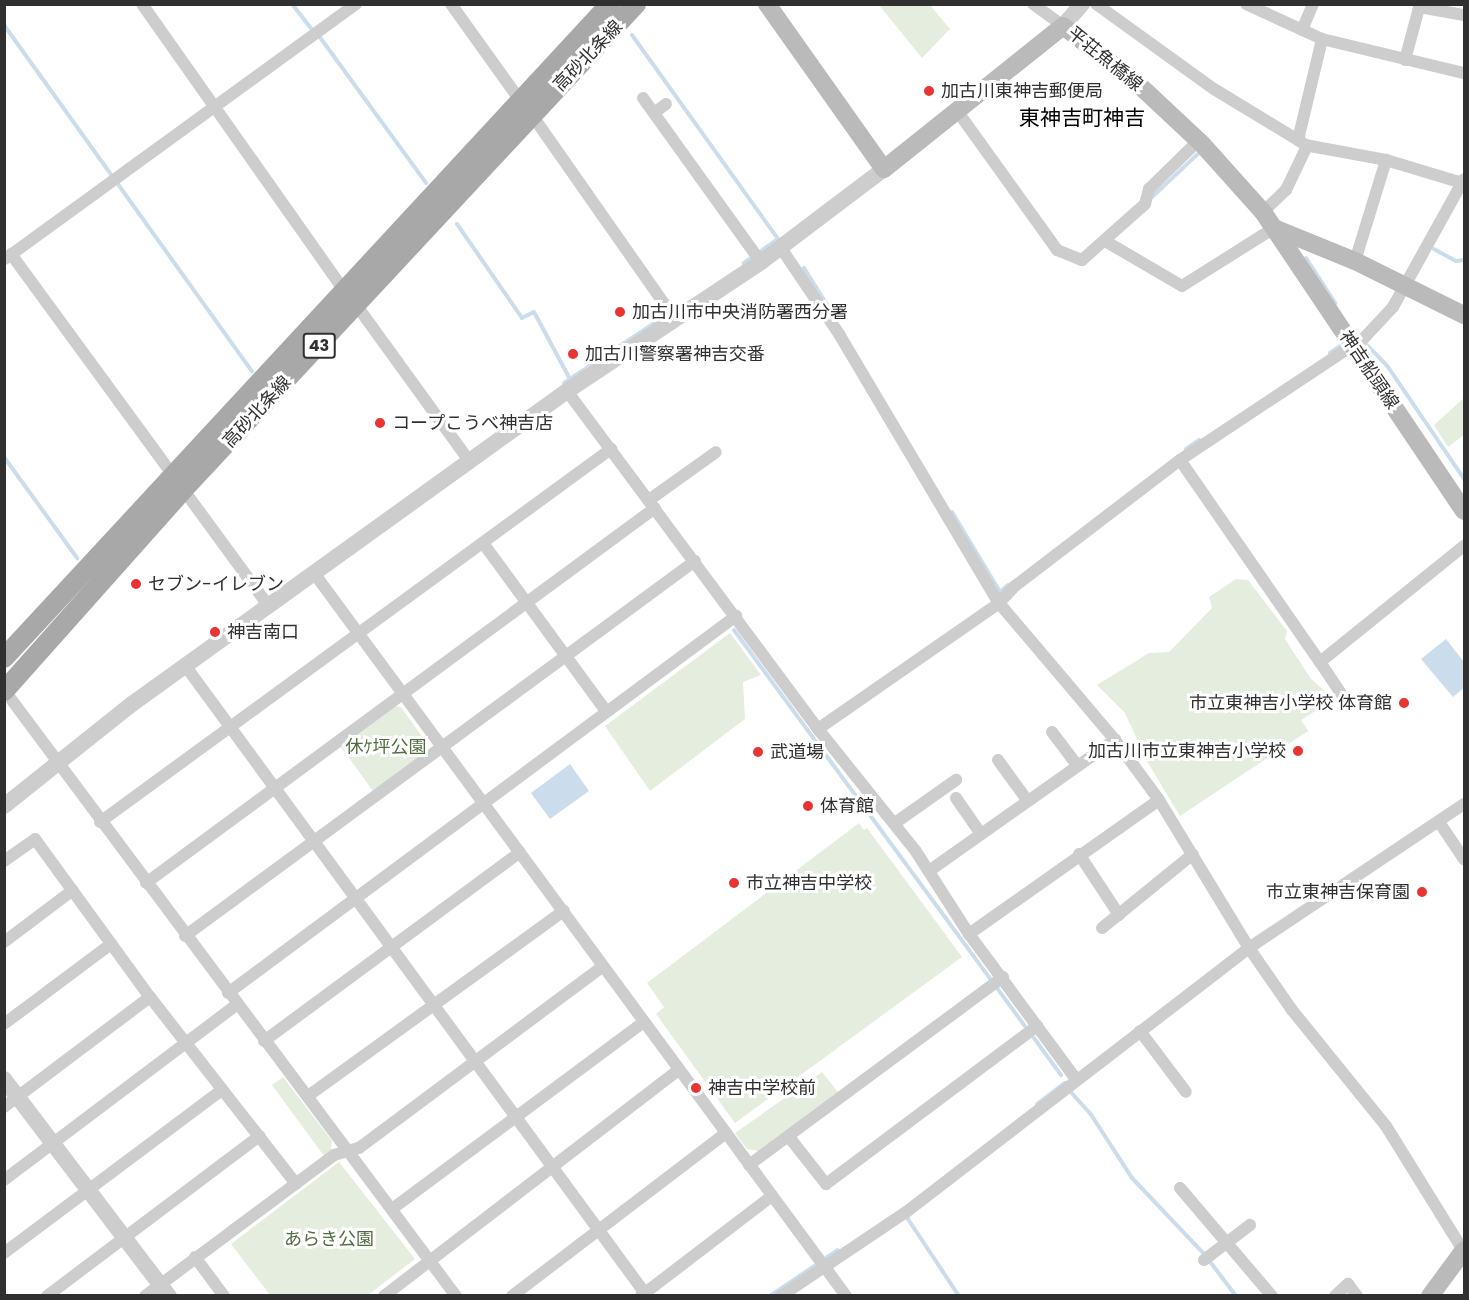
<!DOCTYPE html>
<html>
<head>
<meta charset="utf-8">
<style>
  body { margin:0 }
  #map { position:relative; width:1469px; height:1300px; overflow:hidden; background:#fff; font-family:Poppins,"Noto Sans JP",sans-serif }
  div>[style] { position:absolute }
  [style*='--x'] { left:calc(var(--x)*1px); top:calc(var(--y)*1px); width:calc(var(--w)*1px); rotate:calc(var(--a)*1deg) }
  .green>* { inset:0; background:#e5edde }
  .water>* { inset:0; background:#cbdded }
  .stream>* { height:4px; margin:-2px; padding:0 2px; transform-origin:2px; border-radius:2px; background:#cbdded }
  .minor>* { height:12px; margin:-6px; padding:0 6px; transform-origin:6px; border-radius:6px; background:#cdcdcd }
  .tertiary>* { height:16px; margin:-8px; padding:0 8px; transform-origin:8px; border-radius:8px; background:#cdcdcd }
  .secondary>* { height:18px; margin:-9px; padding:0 9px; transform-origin:9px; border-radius:9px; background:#bababa }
  .primary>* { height:20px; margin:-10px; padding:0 10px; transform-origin:10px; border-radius:10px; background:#a8a8a8 }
  .dots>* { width:16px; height:16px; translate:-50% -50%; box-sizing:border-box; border:3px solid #fff; border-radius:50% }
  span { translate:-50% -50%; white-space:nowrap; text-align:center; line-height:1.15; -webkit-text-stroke:6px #fff; paint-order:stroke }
  .shield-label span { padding:2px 4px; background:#fff; border:2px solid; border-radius:4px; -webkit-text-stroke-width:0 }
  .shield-label { font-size:16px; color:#303030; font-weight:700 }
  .street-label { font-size:18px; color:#303030 }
  .poi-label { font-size:18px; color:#303030 }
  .left { translate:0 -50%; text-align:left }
  .right { translate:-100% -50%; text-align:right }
  .park-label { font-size:18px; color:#4f6d3d }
  .quarter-label { font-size:21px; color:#000 }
  .frame { position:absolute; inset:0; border:6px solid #303030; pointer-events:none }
</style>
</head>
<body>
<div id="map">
  <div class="green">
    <div style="clip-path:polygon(879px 5px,930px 5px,950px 29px,922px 58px)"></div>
    <div style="clip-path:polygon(1464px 398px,1464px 435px,1448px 447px,1434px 425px)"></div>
    <div style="clip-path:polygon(1236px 579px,1248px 580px,1287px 631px,1285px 639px,1311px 679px,1334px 699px,1301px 720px,1308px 731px,1180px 816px,1148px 763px,1125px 713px,1097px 685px,1149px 653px,1169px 652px,1212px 608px,1209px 597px)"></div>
    <div style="clip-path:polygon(730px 633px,761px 675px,743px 682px,745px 719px,650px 791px,605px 726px)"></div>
    <div style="clip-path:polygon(396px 706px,401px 707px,428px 745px,428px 750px,373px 791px,341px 747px)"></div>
    <div style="clip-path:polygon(859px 823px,864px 830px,867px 828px,962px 957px,735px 1123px,656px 1014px,664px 1007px,647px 983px)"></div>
    <div style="clip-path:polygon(822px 1072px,838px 1092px,759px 1151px,747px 1149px,735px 1133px)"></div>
    <div style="clip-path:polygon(283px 1077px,332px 1141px,331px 1150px,324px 1156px,272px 1085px)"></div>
    <div style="clip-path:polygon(339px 1162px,415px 1259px,368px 1295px,270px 1295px,231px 1244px)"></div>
  </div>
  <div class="water">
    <div style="clip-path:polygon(1446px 639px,1464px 662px,1464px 688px,1453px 697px,1421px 659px)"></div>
    <div style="clip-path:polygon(570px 764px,589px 791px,550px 819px,531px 793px)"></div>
  </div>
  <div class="stream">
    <div style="--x:292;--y:4;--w:34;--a:52"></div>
    <div style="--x:4;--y:25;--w:426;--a:54.4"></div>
    <div style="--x:632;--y:35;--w:251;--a:54.4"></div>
    <div style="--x:778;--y:239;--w:42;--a:144.8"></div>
    <div style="--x:319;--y:36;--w:182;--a:53.9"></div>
    <div style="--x:1152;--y:197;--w:67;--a:-43.2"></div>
    <div style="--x:457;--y:224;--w:114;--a:55.3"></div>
    <div style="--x:522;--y:318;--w:13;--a:-27"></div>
    <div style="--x:534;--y:312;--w:76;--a:61.8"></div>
    <div style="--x:1434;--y:249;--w:25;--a:29"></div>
    <div style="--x:1456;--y:261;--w:8;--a:-7"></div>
    <div style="--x:1306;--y:258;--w:54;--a:57.2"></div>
    <div style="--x:804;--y:268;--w:47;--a:58"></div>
    <div style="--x:1367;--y:345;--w:30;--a:46"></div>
    <div style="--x:1388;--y:367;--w:135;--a:55.8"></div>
    <div style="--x:1330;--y:353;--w:12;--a:-35"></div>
    <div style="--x:564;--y:383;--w:125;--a:-33.6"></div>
    <div style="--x:1186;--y:449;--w:16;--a:-35"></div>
    <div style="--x:4;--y:457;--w:125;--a:54.1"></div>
    <div style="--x:952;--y:512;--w:93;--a:59"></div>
    <div style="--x:1000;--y:592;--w:11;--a:-41"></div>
    <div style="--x:734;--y:630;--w:491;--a:53.7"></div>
    <div style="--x:1034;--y:1038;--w:46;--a:53.9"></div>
    <div style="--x:1069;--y:1090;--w:31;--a:48"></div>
    <div style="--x:1090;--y:1113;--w:77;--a:57.1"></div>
    <div style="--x:1132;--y:1178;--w:106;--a:46.5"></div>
    <div style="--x:1205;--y:1255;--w:51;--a:52.9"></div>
    <div style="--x:1037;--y:1104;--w:35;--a:-37"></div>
    <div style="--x:906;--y:1216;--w:96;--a:56.5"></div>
    <div style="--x:770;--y:1296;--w:82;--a:-34.1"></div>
  </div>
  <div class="minor">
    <div style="--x:142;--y:4;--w:349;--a:54.8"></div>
    <div style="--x:451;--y:4;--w:122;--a:54.4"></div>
    <div style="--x:1033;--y:4;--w:37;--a:36"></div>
    <div style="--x:1096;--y:4;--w:145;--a:35.8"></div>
    <div style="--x:1214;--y:89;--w:98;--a:31.3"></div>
    <div style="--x:1246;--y:4;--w:84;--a:24.7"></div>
    <div style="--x:1322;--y:39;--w:146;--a:13.5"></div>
    <div style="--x:1419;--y:7;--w:46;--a:10.1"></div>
    <div style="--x:1302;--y:30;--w:28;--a:-67"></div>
    <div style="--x:1405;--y:60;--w:58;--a:-75"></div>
    <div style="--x:643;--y:98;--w:202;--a:54.3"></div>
    <div style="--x:958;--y:112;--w:170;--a:54.3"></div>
    <div style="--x:1057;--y:250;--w:27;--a:22"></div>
    <div style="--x:1082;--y:260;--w:84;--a:-41.6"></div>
    <div style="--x:1145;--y:204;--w:16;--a:-75"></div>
    <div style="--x:1149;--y:189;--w:69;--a:-44.4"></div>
    <div style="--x:654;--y:113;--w:15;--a:-37"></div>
    <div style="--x:532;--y:115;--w:248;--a:55"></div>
    <div style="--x:1305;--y:145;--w:82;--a:10.5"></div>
    <div style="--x:1386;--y:160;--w:79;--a:16.8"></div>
    <div style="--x:1263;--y:212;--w:32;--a:-44"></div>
    <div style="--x:1286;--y:190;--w:49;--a:-64.5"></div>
    <div style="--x:1307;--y:146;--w:11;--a:-146"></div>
    <div style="--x:1298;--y:140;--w:104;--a:-76.6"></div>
    <div style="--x:1105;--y:241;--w:89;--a:30.3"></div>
    <div style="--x:1182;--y:286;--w:109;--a:-32.2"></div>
    <div style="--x:781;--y:248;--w:104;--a:56"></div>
    <div style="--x:839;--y:334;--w:313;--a:59.3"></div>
    <div style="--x:999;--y:603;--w:180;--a:49.7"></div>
    <div style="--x:1115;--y:740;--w:74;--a:53.7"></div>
    <div style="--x:1159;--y:800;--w:173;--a:58.7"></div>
    <div style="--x:1249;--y:948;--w:433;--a:142.4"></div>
    <div style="--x:906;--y:1212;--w:151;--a:146.1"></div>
    <div style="--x:11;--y:254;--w:436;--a:53.8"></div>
    <div style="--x:5;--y:259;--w:434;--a:-36"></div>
    <div style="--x:1355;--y:261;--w:106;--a:-72.9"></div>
    <div style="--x:357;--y:306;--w:193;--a:54.1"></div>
    <div style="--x:567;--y:391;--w:421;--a:53.4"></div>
    <div style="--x:818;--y:729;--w:155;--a:51.3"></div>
    <div style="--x:915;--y:850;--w:100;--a:57.3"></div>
    <div style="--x:969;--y:934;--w:180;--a:53.6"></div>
    <div style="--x:1180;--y:460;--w:246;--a:55.3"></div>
    <div style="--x:1320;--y:662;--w:185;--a:-38.9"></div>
    <div style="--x:649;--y:500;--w:82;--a:-35.6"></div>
    <div style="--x:483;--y:543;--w:208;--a:53.8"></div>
    <div style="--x:314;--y:573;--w:898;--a:53.65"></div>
    <div style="--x:1320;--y:662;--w:43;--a:56.3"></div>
    <div style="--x:187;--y:668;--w:778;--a:53.78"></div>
    <div style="--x:5;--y:691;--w:755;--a:53.3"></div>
    <div style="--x:818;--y:729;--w:221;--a:-34.8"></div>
    <div style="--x:999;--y:603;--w:23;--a:-47"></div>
    <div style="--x:1015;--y:586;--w:208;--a:-37.4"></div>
    <div style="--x:1180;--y:460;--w:222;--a:-33.6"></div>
    <div style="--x:1365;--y:337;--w:41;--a:-47"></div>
    <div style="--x:1393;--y:307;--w:146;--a:-61"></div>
    <div style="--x:1052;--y:732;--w:41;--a:52.9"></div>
    <div style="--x:998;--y:760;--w:49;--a:54.1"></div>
    <div style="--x:956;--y:798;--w:44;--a:55.2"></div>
    <div style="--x:1464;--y:804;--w:259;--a:146.2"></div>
    <div style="--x:1249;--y:948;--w:75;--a:55.3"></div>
    <div style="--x:1292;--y:1010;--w:149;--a:51"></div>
    <div style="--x:1386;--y:1126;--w:148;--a:58.2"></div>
    <div style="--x:100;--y:822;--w:633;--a:-36.13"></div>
    <div style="--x:1439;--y:822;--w:45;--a:56"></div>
    <div style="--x:895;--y:823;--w:75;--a:-35.2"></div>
    <div style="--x:1079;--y:854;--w:73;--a:56.7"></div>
    <div style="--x:4;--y:861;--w:38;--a:-35"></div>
    <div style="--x:35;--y:839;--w:195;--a:54"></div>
    <div style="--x:150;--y:997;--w:237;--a:52"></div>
    <div style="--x:929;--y:871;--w:228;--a:-35.2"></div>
    <div style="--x:146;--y:883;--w:632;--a:-36.38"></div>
    <div style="--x:1102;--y:928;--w:117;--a:-39.1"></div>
    <div style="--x:969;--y:934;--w:232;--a:-35.2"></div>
    <div style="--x:185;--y:936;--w:633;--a:-36.33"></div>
    <div style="--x:4;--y:942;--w:86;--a:-37"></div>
    <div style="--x:228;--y:993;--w:633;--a:-36.58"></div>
    <div style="--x:4;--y:1024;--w:134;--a:-36.8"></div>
    <div style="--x:1140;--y:1031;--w:76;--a:53"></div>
    <div style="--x:264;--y:1041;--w:318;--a:-36.4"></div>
    <div style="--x:308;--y:1096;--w:316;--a:-35.9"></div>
    <div style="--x:4;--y:1107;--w:183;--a:-37"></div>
    <div style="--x:789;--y:1137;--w:60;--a:51.8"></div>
    <div style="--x:826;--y:1184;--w:264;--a:-36.8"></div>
    <div style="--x:749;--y:1165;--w:316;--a:-36.5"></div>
    <div style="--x:4;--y:1180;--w:291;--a:-37"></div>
    <div style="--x:1180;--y:1188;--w:142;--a:49.6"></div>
    <div style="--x:392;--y:1209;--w:314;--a:-36.6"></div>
    <div style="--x:4;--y:1253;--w:272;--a:-36.8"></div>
    <div style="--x:195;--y:1257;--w:49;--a:53.4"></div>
    <div style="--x:1204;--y:1260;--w:58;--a:-37.3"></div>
    <div style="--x:47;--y:1296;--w:266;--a:-37"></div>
    <div style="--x:145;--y:1296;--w:236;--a:-36.7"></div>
    <div style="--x:334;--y:1155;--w:26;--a:-16"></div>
    <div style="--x:359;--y:1148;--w:304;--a:-36.7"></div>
    <div style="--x:384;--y:1296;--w:372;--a:-37.5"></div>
    <div style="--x:512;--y:1296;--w:269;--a:-37.3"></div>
    <div style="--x:641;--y:1296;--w:165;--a:-37.4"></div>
    <div style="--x:1335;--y:1296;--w:18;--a:-43"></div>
    <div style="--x:1348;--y:1284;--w:15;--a:53"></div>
  </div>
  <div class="tertiary">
    <div style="--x:1063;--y:26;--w:29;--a:-49"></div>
    <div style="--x:4;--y:806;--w:164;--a:-38.6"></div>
    <div style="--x:132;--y:704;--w:536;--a:-35.74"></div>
    <div style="--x:567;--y:391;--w:233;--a:-33.6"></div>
    <div style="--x:761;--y:262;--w:154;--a:-37.1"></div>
    <div style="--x:4;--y:1079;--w:273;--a:52.8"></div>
  </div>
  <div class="secondary">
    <div style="--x:767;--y:4;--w:202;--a:54.7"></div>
    <div style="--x:884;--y:169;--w:229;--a:-38.6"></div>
    <div style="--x:1063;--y:26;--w:96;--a:37.8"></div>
    <div style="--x:1139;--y:85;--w:86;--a:43.1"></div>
    <div style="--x:1202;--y:144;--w:91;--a:48.1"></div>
    <div style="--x:1263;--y:212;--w:360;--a:56.1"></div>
    <div style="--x:1274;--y:228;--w:87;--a:22.2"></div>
    <div style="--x:1355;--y:261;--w:122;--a:26.4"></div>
    <div style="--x:1430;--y:1296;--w:57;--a:-53.5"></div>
  </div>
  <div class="primary">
    <div style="--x:4;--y:658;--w:892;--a:-47.18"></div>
    <div style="--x:4;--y:691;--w:268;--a:-48.3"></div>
    <div style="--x:182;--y:491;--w:666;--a:-47.01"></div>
  </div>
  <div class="dots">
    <div style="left:929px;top:91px;background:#e83432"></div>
    <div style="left:620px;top:312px;background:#e83432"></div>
    <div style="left:573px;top:354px;background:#e83432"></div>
    <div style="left:380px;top:423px;background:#e83432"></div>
    <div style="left:136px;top:584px;background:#e83432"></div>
    <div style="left:215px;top:632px;background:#e83432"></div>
    <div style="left:1404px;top:703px;background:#e83432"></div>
    <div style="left:1298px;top:751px;background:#e83432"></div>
    <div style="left:758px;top:752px;background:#e83432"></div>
    <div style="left:808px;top:806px;background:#e83432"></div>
    <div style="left:734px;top:883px;background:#e83432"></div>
    <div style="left:1422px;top:892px;background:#e83432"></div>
    <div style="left:696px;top:1088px;background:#e83432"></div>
  </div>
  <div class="shield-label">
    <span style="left:319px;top:346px">43</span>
  </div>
  <div class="street-label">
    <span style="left:588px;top:56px;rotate:-46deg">高砂北条線</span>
    <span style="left:1105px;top:59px;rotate:39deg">平荘魚橋線</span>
    <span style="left:1369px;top:370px;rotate:56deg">神吉船頭線</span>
    <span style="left:257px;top:412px;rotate:-47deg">高砂北条線</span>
  </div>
  <div class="poi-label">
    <span class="left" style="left:941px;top:91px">加古川東神吉郵便局</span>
    <span class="left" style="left:632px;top:312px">加古川市中央消防署西分署</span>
    <span class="left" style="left:585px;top:354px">加古川警察署神吉交番</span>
    <span class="left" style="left:392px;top:423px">コープこうべ神吉店</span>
    <span class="left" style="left:148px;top:584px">セブン-イレブン</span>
    <span class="left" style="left:227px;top:632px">神吉南口</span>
    <span class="right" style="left:1392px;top:703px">市立東神吉小学校 体育館</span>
    <span class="right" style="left:1286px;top:751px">加古川市立東神吉小学校</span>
    <span class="left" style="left:770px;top:752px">武道場</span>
    <span class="left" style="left:820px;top:806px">体育館</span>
    <span class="left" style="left:746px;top:883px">市立神吉中学校</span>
    <span class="right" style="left:1410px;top:892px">市立東神吉保育園</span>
    <span class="left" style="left:708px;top:1088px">神吉中学校前</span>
  </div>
  <div class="park-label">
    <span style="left:386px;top:747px">休ｹ坪公園</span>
    <span style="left:329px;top:1239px">あらき公園</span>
  </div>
  <div class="quarter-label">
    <span style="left:1082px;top:118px">東神吉町神吉</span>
  </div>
  <div class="frame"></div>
</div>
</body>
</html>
